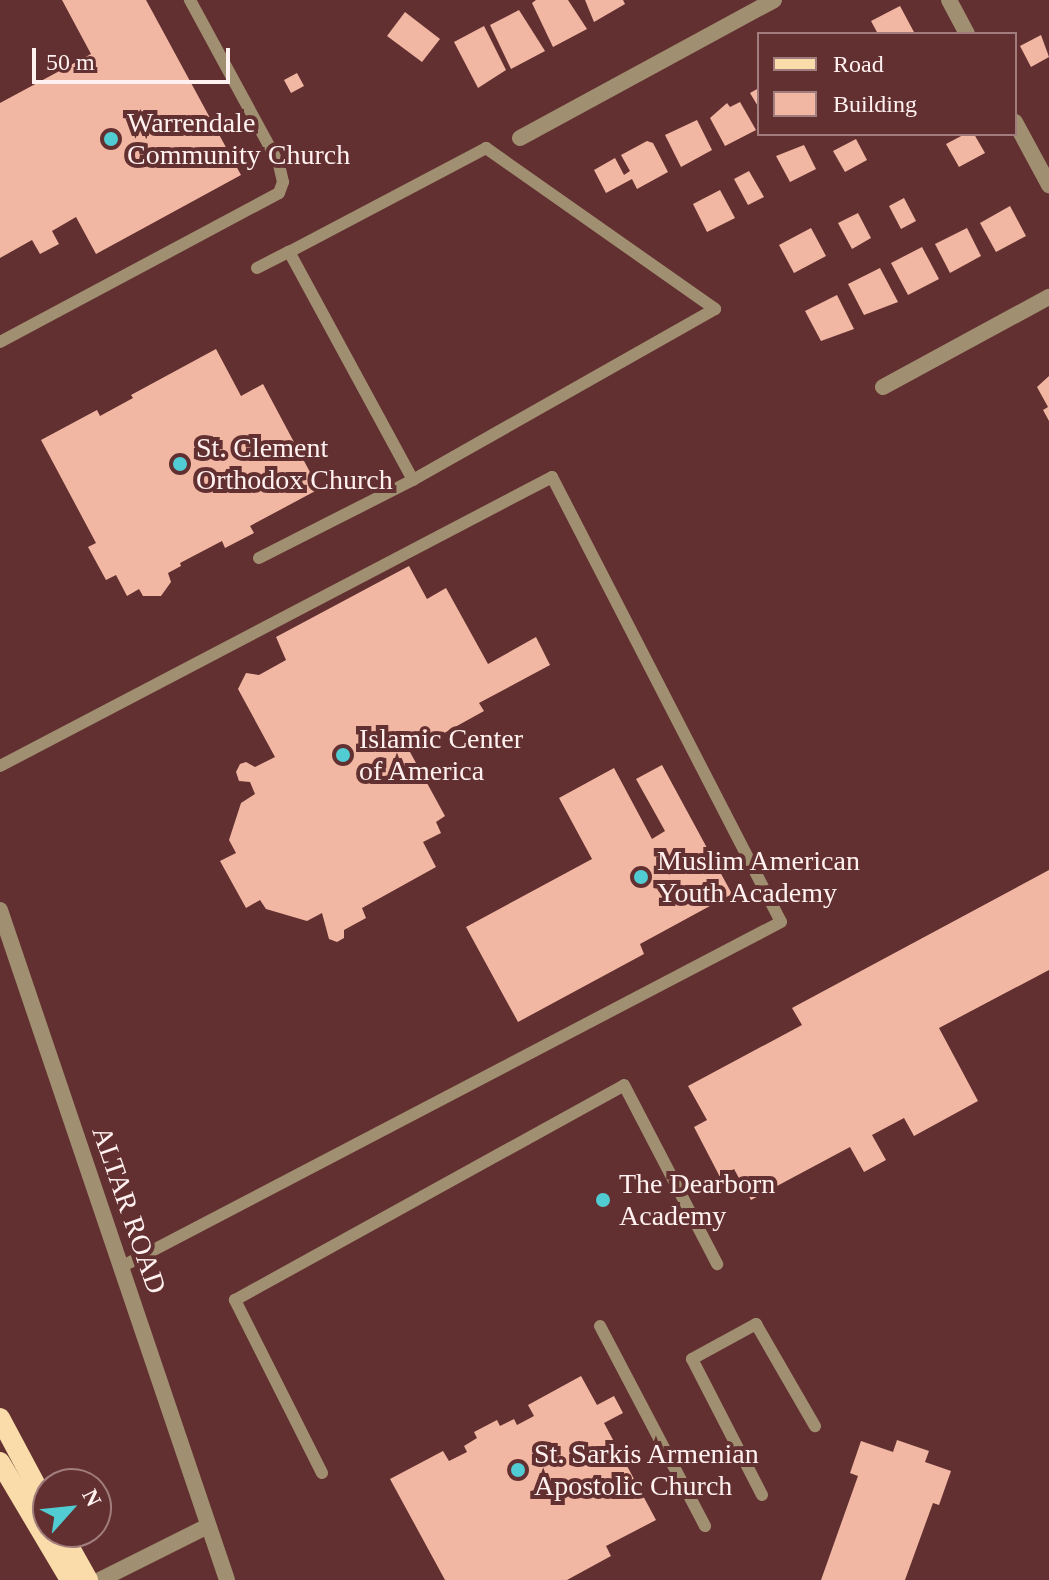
<!DOCTYPE html>
<html>
<head>
<meta charset="utf-8">
<style>
  body { margin:0 }
  #map { position:relative; width:1049px; height:1580px; overflow:hidden; background:#633031; font-family:Georgia,serif }
  div>[style] { position:absolute }
  [style*='--x'] { left:calc(var(--x)*1px); top:calc(var(--y)*1px); width:calc(var(--w)*1px); rotate:calc(var(--a)*1deg) }
  .building>* { inset:0; background:#f2b7a3 }
  .service>* { height:12px; margin:-6px; padding:0 6px; transform-origin:6px; border-radius:6px; background:#a18f71 }
  .minor>* { height:16px; margin:-8px; padding:0 8px; transform-origin:8px; border-radius:8px; background:#a18f71 }
  .primary>* { height:20px; margin:-10px; padding:0 10px; transform-origin:10px; border-radius:10px; background:#fadcaa }
  .dots>* { width:22px; height:22px; translate:-50% -50%; box-sizing:border-box; border:4px solid #633031; border-radius:50% }
  span { translate:-50% -50%; white-space:nowrap; text-align:center; line-height:1.15; -webkit-text-stroke:8px #633031; paint-order:stroke }
  .poi-label { font-size:28px; color:#fff1f0 }
  .left { translate:0 -50%; text-align:left }
  .street-label { font-size:28px; color:#fff1f0 }
  .legend { position:absolute; left:757px; top:32px; width:260px; height:104px; box-sizing:border-box; background:#633031; border:2px solid #a17d7d; margin:0; padding:10px 14px; list-style:none; font-size:24px; color:#fff1f0 }
  .legend li { display:flex; align-items:center; gap:16px; height:40px }
  .legend b { width:40px; border:2px solid #a17d7d }
  .north { position:absolute; left:32px; top:1468px; width:80px; height:80px; box-sizing:border-box; background:#633031; border:2px solid #a17d7d; border-radius:50%; rotate:63deg; font-size:22px; font-weight:700; line-height:32px; text-align:center; color:#fff1f0 }
  .north::after { content:''; display:block; margin:auto; width:28px; height:36px; background:#51ccd2; clip-path:polygon(50% 0,100% 100%,50% 72%,0 100%) }
  .scale { position:absolute; left:32px; top:48px; width:198px; height:36px; box-sizing:border-box; border:4px solid #fff1f0; border-top:0; padding-left:10px; font-size:24px; line-height:28px; white-space:nowrap; color:#fff1f0; -webkit-text-stroke:6px #633031; paint-order:stroke }
</style>
</head>
<body>
<div id="map">
  <div class="building">
    <div style="clip-path:polygon(62px 0,146px 0,241px 175px,96px 254px,76px 217px,52px 231px,59px 244px,40px 254px,32px 240px,0 258px,0 103px,91px 54px)"></div>
    <div style="clip-path:polygon(536px 0,568px 0,587px 29px,553px 47px,532px 3px)"></div>
    <div style="clip-path:polygon(585px 0,623px 0,625px 4px,594px 22px)"></div>
    <div style="clip-path:polygon(900px 6px,915px 34px,878px 34px,871px 21px)"></div>
    <div style="clip-path:polygon(519px 10px,545px 51px,511px 69px,490px 25px)"></div>
    <div style="clip-path:polygon(405px 12px,440px 39px,422px 62px,387px 36px)"></div>
    <div style="clip-path:polygon(484px 26px,506px 70px,478px 88px,454px 42px)"></div>
    <div style="clip-path:polygon(1041px 35px,1049px 57px,1031px 67px,1020px 46px)"></div>
    <div style="clip-path:polygon(297px 73px,304px 86px,291px 93px,284px 80px)"></div>
    <div style="clip-path:polygon(759px 88px,759px 108px,750px 93px)"></div>
    <div style="clip-path:polygon(740px 102px,756px 130px,725px 146px,710px 118px,727px 103px,730px 107px)"></div>
    <div style="clip-path:polygon(697px 120px,712px 150px,681px 167px,665px 135px)"></div>
    <div style="clip-path:polygon(965px 134px,974px 134px,985px 153px,959px 167px,946px 144px)"></div>
    <div style="clip-path:polygon(856px 139px,867px 160px,845px 172px,833px 151px)"></div>
    <div style="clip-path:polygon(647px 141px,653px 143px,668px 172px,637px 189px,632px 179px,606px 193px,594px 170px,615px 158px,624px 175px,630px 171px,621px 155px)"></div>
    <div style="clip-path:polygon(804px 145px,816px 169px,790px 182px,776px 156px)"></div>
    <div style="clip-path:polygon(749px 171px,764px 197px,748px 205px,734px 179px)"></div>
    <div style="clip-path:polygon(720px 190px,735px 218px,707px 232px,693px 204px)"></div>
    <div style="clip-path:polygon(904px 198px,916px 221px,901px 229px,889px 206px)"></div>
    <div style="clip-path:polygon(1010px 206px,1026px 236px,996px 252px,980px 223px)"></div>
    <div style="clip-path:polygon(858px 213px,871px 238px,852px 249px,838px 223px)"></div>
    <div style="clip-path:polygon(811px 228px,826px 256px,794px 273px,779px 245px)"></div>
    <div style="clip-path:polygon(967px 228px,981px 256px,950px 273px,935px 244px)"></div>
    <div style="clip-path:polygon(922px 247px,939px 279px,908px 295px,891px 263px)"></div>
    <div style="clip-path:polygon(880px 268px,898px 302px,864px 315px,848px 284px)"></div>
    <div style="clip-path:polygon(837px 295px,854px 329px,821px 341px,805px 311px)"></div>
    <div style="clip-path:polygon(216px 349px,241px 396px,263px 384px,319px 489px,250px 526px,254px 533px,225px 548px,222px 541px,180px 563px,181px 566px,168px 573px,171px 582px,161px 596px,143px 596px,139px 589px,127px 596px,116px 575px,106px 580px,88px 547px,96px 543px,41px 440px,97px 410px,100px 416px,133px 398px,131px 395px)"></div>
    <div style="clip-path:polygon(1049px 376px,1049px 421px,1043px 410px,1048px 407px,1037px 387px)"></div>
    <div style="clip-path:polygon(409px 566px,427px 599px,446px 588px,488px 664px,536px 637px,550px 665px,479px 703px,484px 711px,410px 752px,445px 816px,436px 822px,441px 833px,423px 842px,436px 867px,362px 908px,366px 918px,344px 930px,344px 938px,337px 942px,329px 939px,322px 913px,307px 921px,266px 909px,260px 900px,246px 908px,220px 861px,236px 853px,229px 840px,241px 803px,255px 794px,250px 782px,239px 781px,236px 772px,240px 764px,246px 762px,255px 767px,275px 757px,238px 689px,246px 673px,259px 675px,286px 660px,276px 637px)"></div>
    <div style="clip-path:polygon(662px 765px,732px 894px,640px 944px,644px 954px,518px 1022px,466px 927px,592px 859px,559px 798px,614px 768px,652px 839px,665px 831px,636px 779px)"></div>
    <div style="clip-path:polygon(1049px 870px,1049px 970px,939px 1028px,978px 1101px,914px 1136px,904px 1118px,872px 1135px,886px 1160px,864px 1172px,850px 1147px,751px 1200px,734px 1169px,720px 1177px,694px 1127px,707px 1120px,688px 1086px,802px 1025px,792px 1008px)"></div>
    <div style="clip-path:polygon(581px 1376px,597px 1405px,614px 1396px,623px 1413px,604px 1423px,656px 1520px,606px 1546px,611px 1556px,567px 1580px,445px 1580px,390px 1479px,443px 1451px,449px 1461px,467px 1452px,464px 1446px,477px 1438px,474px 1432px,497px 1420px,500px 1426px,514px 1419px,517px 1425px,534px 1416px,528px 1405px)"></div>
    <div style="clip-path:polygon(897px 1440px,929px 1451px,925px 1462px,951px 1471px,939px 1505px,933px 1503px,905px 1580px,821px 1580px,858px 1476px,850px 1473px,861px 1441px,893px 1452px)"></div>
  </div>
  <div class="service">
    <div style="--x:257;--y:268;--w:36;--a:-27"></div>
    <div style="--x:289;--y:252;--w:223;--a:-27.8"></div>
    <div style="--x:486;--y:148;--w:280;--a:35.1"></div>
    <div style="--x:715;--y:309;--w:347;--a:150.5"></div>
    <div style="--x:413;--y:480;--w:260;--a:-118.5"></div>
    <div style="--x:0;--y:342;--w:316;--a:-28.1"></div>
    <div style="--x:279;--y:193;--w:12;--a:-70"></div>
    <div style="--x:283;--y:182;--w:18;--a:-103"></div>
    <div style="--x:279;--y:164;--w:187;--a:-118.5"></div>
    <div style="--x:259;--y:558;--w:173;--a:-26.9"></div>
    <div style="--x:0;--y:766;--w:623;--a:-27.63"></div>
    <div style="--x:552;--y:477;--w:500;--a:62.77"></div>
    <div style="--x:781;--y:922;--w:745;--a:152.4"></div>
    <div style="--x:600;--y:1326;--w:226;--a:62.3"></div>
    <div style="--x:322;--y:1473;--w:194;--a:-116.7"></div>
    <div style="--x:235;--y:1300;--w:444;--a:-28.9"></div>
    <div style="--x:624;--y:1085;--w:202;--a:62.5"></div>
    <div style="--x:762;--y:1495;--w:153;--a:-117.2"></div>
    <div style="--x:692;--y:1359;--w:73;--a:-28.7"></div>
    <div style="--x:756;--y:1324;--w:118;--a:60"></div>
  </div>
  <div class="minor">
    <div style="--x:949;--y:0;--w:38;--a:62"></div>
    <div style="--x:1015;--y:122;--w:72;--a:61.6"></div>
    <div style="--x:520;--y:138;--w:289;--a:-28.5"></div>
    <div style="--x:883;--y:387;--w:189;--a:-28.5"></div>
    <div style="--x:0;--y:910;--w:707;--a:71.28"></div>
    <div style="--x:100;--y:1580;--w:121;--a:-26.6"></div>
  </div>
  <div class="primary">
    <div style="--x:0;--y:1418;--w:102;--a:61.9"></div>
    <div style="--x:0;--y:1462;--w:137;--a:59.3"></div>
    <div style="--x:61;--y:1532;--w:55;--a:60.6"></div>
  </div>
  <div class="dots">
    <div style="left:111px;top:139px;background:#51ccd2"></div>
    <div style="left:180px;top:464px;background:#51ccd2"></div>
    <div style="left:343px;top:755px;background:#51ccd2"></div>
    <div style="left:641px;top:877px;background:#51ccd2"></div>
    <div style="left:603px;top:1200px;background:#51ccd2"></div>
    <div style="left:518px;top:1470px;background:#51ccd2"></div>
  </div>
  <div class="poi-label">
    <span class="left" style="left:127px;top:139px">Warrendale<br>Community Church</span>
    <span class="left" style="left:196px;top:464px">St. Clement<br>Orthodox Church</span>
    <span class="left" style="left:359px;top:755px">Islamic Center<br>of America</span>
    <span class="left" style="left:657px;top:877px">Muslim American<br>Youth Academy</span>
    <span class="left" style="left:619px;top:1200px">The Dearborn<br>Academy</span>
    <span class="left" style="left:534px;top:1470px">St. Sarkis Armenian<br>Apostolic Church</span>
  </div>
  <div class="street-label">
    <span style="left:129px;top:1210px;rotate:71deg">ALTAR ROAD</span>
  </div>
  <ul class="legend">
  <li><b style="height:10px;background:#fadcaa"></b>Road</li>
  <li><b style="height:22px;background:#f2b7a3"></b>Building</li>
  </ul>
  <div class="north">N</div>
  <div class="scale">50 m</div>
</div>
</body>
</html>
